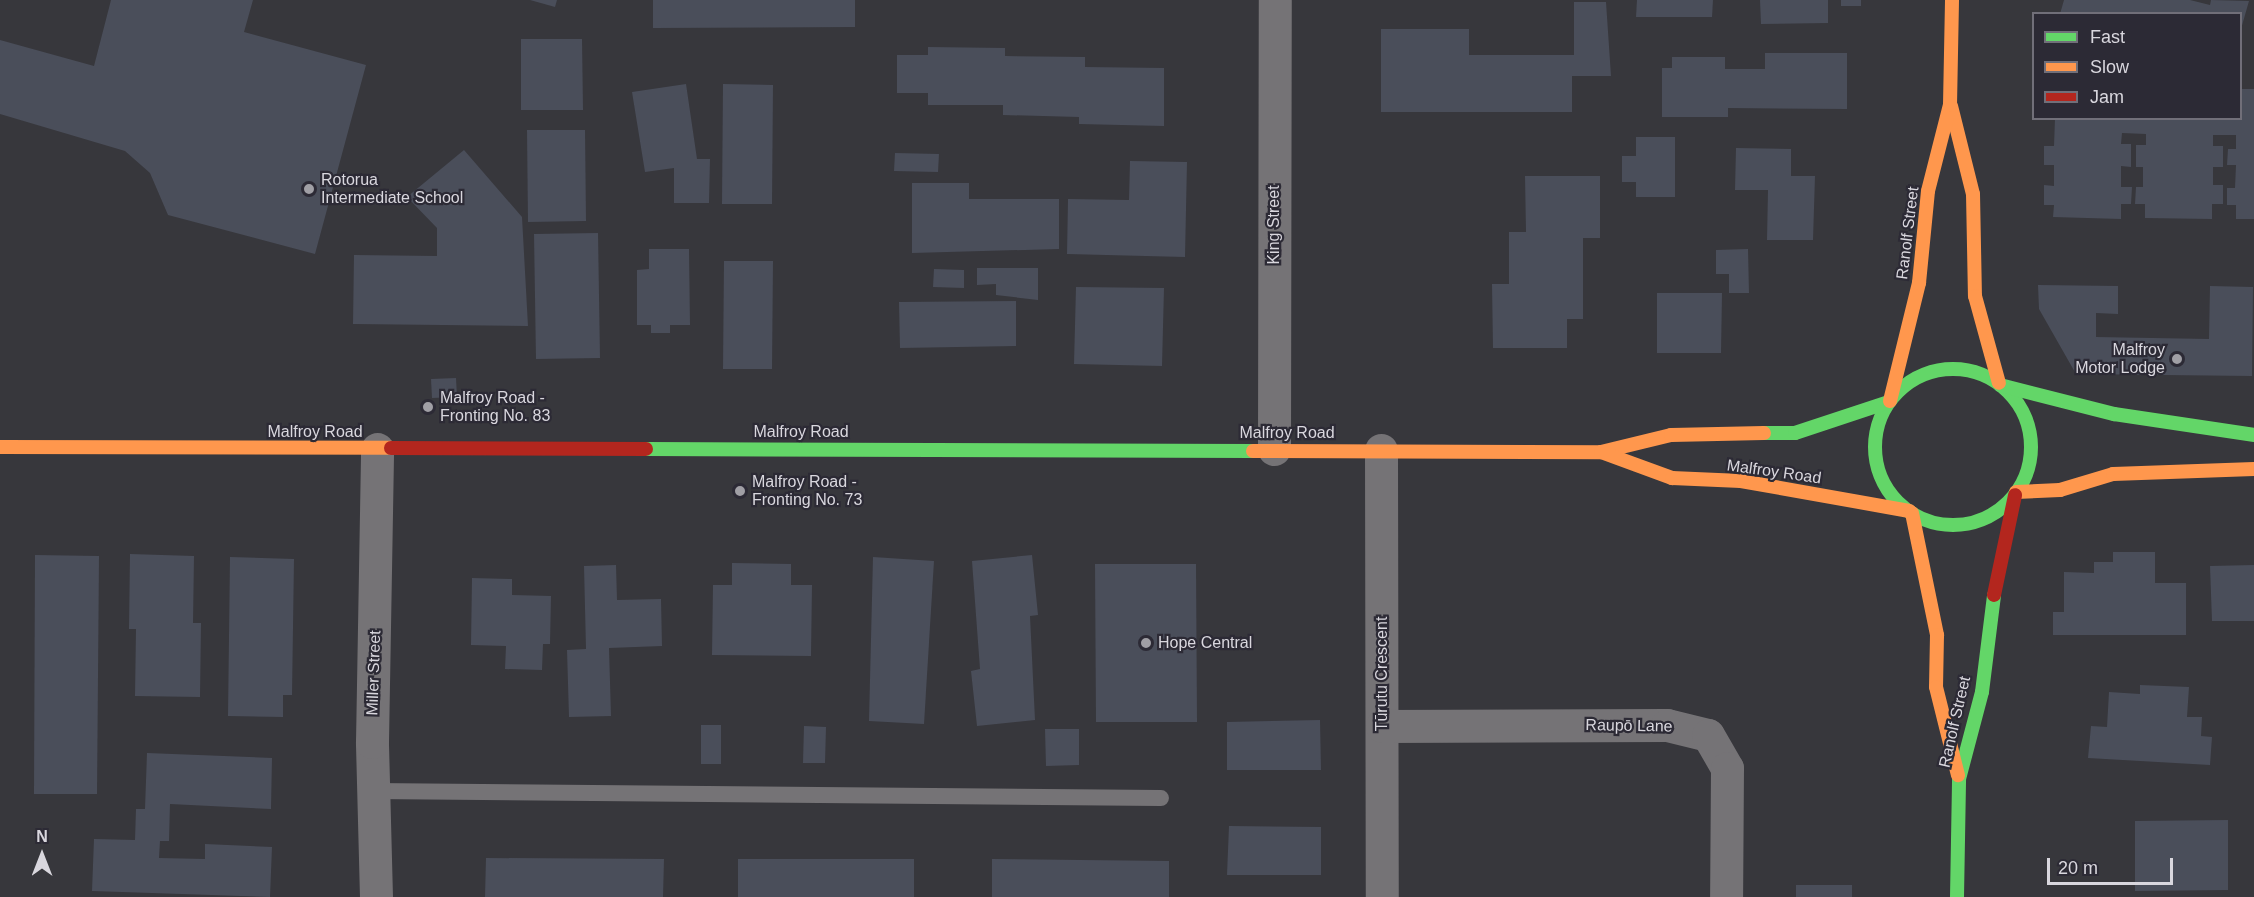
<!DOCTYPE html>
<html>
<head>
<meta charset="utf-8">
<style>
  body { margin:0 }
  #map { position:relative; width:2254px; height:897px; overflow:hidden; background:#37373c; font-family:Helvetica,sans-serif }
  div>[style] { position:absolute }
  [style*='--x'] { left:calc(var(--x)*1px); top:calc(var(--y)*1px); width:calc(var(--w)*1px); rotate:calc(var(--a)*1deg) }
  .building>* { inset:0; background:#4a4e5a }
  .lane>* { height:16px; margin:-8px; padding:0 8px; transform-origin:8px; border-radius:8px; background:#757376 }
  .street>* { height:33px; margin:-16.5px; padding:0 16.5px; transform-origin:16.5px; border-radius:16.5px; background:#757376 }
  .fast>* { height:14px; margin:-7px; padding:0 7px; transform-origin:7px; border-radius:7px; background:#63d668 }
  .fast>.ring { margin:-7px; padding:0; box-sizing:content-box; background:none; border:14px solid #63d668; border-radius:50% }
  .slow>* { height:14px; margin:-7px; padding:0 7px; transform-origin:7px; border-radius:7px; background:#ff974d }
  .jam>* { height:14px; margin:-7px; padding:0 7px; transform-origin:7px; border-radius:7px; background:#b3261e }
  .dots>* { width:16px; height:16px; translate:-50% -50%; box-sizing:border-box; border:3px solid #2c2a35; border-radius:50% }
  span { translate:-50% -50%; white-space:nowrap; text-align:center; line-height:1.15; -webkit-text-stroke:4.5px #2c2a35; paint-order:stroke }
  .poi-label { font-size:16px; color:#d9d7de }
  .left { translate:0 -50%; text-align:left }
  .right { translate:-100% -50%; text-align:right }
  .street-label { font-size:16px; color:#d9d7de }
  .legend { position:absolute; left:2032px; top:12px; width:210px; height:108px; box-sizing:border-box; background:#2c2a35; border:2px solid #716f79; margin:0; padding:8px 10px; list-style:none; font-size:18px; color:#d9d7de }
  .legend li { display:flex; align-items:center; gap:12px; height:30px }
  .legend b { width:30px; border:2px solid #716f79 }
  .north { position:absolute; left:12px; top:825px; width:60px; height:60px; -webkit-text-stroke:4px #2c2a35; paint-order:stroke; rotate:0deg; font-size:16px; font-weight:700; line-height:24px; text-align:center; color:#d9d7de }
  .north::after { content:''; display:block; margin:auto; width:21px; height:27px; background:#d9d7de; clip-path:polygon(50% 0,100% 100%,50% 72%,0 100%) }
  .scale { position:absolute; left:2047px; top:858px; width:126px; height:27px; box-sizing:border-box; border:3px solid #d9d7de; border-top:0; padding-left:8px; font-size:18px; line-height:21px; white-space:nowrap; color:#d9d7de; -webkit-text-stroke:4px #2c2a35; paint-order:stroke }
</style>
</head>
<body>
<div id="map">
  <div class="building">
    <div style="clip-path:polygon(111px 0,253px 0,244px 32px,366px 65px,315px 254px,168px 215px,150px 173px,125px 151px,0 114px,0 40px,94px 66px)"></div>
    <div style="clip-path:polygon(530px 0,557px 0,555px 7px)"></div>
    <div style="clip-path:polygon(653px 0,855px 0,855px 27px,653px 28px)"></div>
    <div style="clip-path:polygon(1637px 0,1713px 0,1712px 17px,1636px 17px)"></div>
    <div style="clip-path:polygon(1760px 0,1828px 0,1828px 23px,1761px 24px)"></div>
    <div style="clip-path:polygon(1841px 0,1861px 0,1861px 6px,1841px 6px)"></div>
    <div style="clip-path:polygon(2064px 0,2190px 0,2210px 5px,2211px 0,2249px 1px,2241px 29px,2240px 14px,2060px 14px)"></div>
    <div style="clip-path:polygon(1574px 2px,1606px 2px,1611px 76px,1572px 76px,1572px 112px,1381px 112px,1381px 29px,1469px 29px,1469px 55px,1574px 55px)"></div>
    <div style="clip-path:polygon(521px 39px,582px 39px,583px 110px,521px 110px)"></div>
    <div style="clip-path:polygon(928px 47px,1005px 48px,1005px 56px,1085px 57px,1085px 67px,1164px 68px,1164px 126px,1079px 124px,1079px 117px,1003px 115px,1003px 105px,928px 105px,928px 93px,897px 93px,897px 55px,928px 55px)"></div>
    <div style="clip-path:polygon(1765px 53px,1847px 53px,1847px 109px,1728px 108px,1728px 117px,1662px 117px,1662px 68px,1672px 68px,1672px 57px,1725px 57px,1725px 69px,1765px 69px)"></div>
    <div style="clip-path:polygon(686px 84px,697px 159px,710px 159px,709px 203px,674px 203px,674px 168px,645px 172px,632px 92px)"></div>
    <div style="clip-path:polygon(723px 84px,773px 85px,772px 204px,722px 204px)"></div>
    <div style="clip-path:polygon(2240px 89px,2254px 89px,2254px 219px,2236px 219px,2236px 205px,2227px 205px,2227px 188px,2235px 188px,2236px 165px,2227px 165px,2228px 149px,2236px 149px,2236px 135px,2213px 135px,2213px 146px,2223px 146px,2223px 167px,2213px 167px,2213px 185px,2223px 185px,2223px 204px,2212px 204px,2212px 219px,2145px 218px,2145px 204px,2135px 204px,2136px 187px,2143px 187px,2143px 167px,2136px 167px,2136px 145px,2146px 145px,2146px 134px,2122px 133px,2121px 144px,2131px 144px,2131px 167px,2121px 166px,2121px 187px,2132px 187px,2131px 204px,2121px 204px,2121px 219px,2053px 217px,2054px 205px,2044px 205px,2044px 185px,2054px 186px,2054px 165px,2044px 165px,2044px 146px,2054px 146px,2055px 118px,2240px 118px)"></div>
    <div style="clip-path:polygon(527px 130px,585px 130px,586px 221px,528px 222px)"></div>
    <div style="clip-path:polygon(1636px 137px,1675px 137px,1675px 197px,1636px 197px,1636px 182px,1622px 182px,1622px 156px,1636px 156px)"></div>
    <div style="clip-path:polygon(1736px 148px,1791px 149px,1791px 176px,1815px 176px,1813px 240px,1767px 240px,1768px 190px,1735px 190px)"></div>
    <div style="clip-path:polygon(464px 150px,522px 217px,528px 326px,353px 324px,354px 255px,437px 256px,437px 228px,407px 197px)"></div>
    <div style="clip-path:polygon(895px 153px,939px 154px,938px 172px,894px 171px)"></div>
    <div style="clip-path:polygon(1130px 161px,1187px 162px,1185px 257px,1067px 254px,1068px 199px,1129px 200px)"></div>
    <div style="clip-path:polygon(1525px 176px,1600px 176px,1600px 238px,1583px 238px,1583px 319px,1567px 319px,1567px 348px,1493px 348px,1492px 284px,1509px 284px,1509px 232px,1526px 232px)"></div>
    <div style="clip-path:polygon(912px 183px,969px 183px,969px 199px,1059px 199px,1059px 249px,912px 253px)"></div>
    <div style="clip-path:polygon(598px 233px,600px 358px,536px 359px,534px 234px)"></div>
    <div style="clip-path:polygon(649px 249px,689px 249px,690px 325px,670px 325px,670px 333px,651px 333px,651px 325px,637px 325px,637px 270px,649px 269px)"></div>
    <div style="clip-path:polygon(1748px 249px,1749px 293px,1729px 293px,1729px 274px,1716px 274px,1716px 250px)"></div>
    <div style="clip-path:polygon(724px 261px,773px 261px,772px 369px,723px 369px)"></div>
    <div style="clip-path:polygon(977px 268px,1038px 268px,1038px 300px,996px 295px,996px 284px,977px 285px)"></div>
    <div style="clip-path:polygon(934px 269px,964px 270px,964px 288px,933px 287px)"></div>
    <div style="clip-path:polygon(2038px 285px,2118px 286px,2118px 314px,2096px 313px,2096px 337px,2209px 339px,2210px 286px,2253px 287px,2252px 376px,2076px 374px,2039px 309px)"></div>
    <div style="clip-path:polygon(1076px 287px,1164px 288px,1162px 366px,1074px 364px)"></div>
    <div style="clip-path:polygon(1657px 293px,1722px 293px,1721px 353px,1657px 353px)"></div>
    <div style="clip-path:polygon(1016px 301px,1016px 346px,900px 348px,899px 302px)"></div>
    <div style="clip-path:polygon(456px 378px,457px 397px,432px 398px,431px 379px)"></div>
    <div style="clip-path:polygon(2113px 552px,2155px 552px,2155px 583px,2186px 583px,2186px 635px,2053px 635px,2053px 612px,2064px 612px,2064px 572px,2094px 573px,2094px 562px,2113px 562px)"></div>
    <div style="clip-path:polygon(130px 554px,194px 556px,193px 623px,201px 623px,200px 697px,135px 696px,136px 629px,129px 629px)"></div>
    <div style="clip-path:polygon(35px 555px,99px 556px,97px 794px,34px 794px)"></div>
    <div style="clip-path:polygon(1032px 555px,1038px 615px,1030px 616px,1035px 720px,977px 726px,971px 671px,980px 669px,972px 561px)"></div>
    <div style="clip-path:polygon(230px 557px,294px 559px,292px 695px,283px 695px,283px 717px,228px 716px)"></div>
    <div style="clip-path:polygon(873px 557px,934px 561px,924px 724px,869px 721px)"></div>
    <div style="clip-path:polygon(732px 563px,791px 564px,791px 585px,812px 585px,811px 656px,712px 655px,713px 585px,732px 585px)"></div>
    <div style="clip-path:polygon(1095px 564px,1196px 564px,1197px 722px,1096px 722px)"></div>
    <div style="clip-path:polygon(616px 565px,617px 600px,661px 599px,662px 646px,609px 648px,611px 716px,569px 717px,567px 650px,586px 649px,584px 566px)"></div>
    <div style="clip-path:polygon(2254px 565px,2254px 621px,2212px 621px,2210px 566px)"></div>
    <div style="clip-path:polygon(472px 578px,512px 579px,512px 595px,551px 596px,550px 644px,543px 644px,542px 670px,505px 669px,506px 646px,471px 645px)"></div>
    <div style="clip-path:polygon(2140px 685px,2189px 687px,2187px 717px,2202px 717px,2201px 736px,2212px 737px,2210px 765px,2088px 758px,2091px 726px,2107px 727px,2109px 692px,2140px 694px)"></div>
    <div style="clip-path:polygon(1320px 720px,1321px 770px,1227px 770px,1227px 722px)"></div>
    <div style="clip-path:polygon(701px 725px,721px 725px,721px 764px,701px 764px)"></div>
    <div style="clip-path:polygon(804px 726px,826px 727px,825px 763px,803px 763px)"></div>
    <div style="clip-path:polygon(1045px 729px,1079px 729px,1079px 765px,1046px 766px)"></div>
    <div style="clip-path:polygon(147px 753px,272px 758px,271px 809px,170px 804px,169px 841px,160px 841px,159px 858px,205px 859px,205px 844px,272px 847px,270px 897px,92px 891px,94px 839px,135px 840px,136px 809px,145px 809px)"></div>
    <div style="clip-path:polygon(2228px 820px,2228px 890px,2135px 891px,2135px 821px)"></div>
    <div style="clip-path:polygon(1229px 826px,1321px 827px,1321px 875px,1227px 875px)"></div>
    <div style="clip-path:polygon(486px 858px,664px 859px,663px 897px,485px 897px)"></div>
    <div style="clip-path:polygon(738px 859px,914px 859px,914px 897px,738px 897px)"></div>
    <div style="clip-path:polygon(992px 859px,1169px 861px,1169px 897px,992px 897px)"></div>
    <div style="clip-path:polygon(1796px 885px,1852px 885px,1852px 897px,1796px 897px)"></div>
  </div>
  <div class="lane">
    <div style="--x:372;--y:791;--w:789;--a:0.51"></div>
  </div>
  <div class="street">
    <div style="--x:1274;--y:449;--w:449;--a:-89.9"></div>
    <div style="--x:1381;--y:450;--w:447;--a:89.9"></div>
    <div style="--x:1382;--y:726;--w:285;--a:-0.2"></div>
    <div style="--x:1667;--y:725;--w:42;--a:13.7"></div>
    <div style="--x:1708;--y:735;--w:38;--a:60"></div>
    <div style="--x:1727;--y:768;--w:129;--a:90.4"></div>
    <div style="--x:376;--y:897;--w:155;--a:-91.5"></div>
    <div style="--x:372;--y:742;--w:293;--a:-89"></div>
  </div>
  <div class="fast">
    <div class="ring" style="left:1875px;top:369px;width:142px;height:142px"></div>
    <div style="--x:2000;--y:385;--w:118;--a:14.3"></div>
    <div style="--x:2114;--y:414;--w:142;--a:8.5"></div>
    <div style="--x:1764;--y:433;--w:31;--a:0"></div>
    <div style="--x:1795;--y:433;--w:99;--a:-18.3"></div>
    <div style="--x:646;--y:449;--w:607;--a:0.19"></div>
    <div style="--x:1957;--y:897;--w:118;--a:-89"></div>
    <div style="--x:1959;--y:779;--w:90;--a:-75.2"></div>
    <div style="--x:1982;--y:692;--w:98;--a:-82.9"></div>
  </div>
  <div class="slow">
    <div style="--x:1951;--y:106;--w:91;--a:76"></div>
    <div style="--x:1973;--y:194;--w:102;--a:88.9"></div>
    <div style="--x:1975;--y:296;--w:90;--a:74.6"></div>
    <div style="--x:1890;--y:401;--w:122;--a:-76.2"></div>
    <div style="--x:1919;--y:283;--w:92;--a:-84.4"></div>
    <div style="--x:1928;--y:191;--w:89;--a:-75.7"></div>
    <div style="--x:1950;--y:105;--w:105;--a:-88.9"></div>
    <div style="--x:0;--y:447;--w:391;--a:0.1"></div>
    <div style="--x:1253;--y:451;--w:348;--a:0.2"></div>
    <div style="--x:1601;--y:452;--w:72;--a:-13.7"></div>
    <div style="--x:1671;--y:435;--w:93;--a:-1.2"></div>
    <div style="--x:1601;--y:452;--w:76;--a:20.1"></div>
    <div style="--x:1672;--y:478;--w:69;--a:2.5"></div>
    <div style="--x:1741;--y:481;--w:171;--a:10.1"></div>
    <div style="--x:2016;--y:492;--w:44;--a:-2.6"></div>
    <div style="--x:2060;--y:490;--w:55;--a:-16.8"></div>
    <div style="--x:2113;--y:474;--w:141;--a:-2"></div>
    <div style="--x:1912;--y:513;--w:125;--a:78.4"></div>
    <div style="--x:1937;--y:635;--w:52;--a:91.1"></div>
    <div style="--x:1936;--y:687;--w:91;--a:76"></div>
  </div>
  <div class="jam">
    <div style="--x:391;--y:448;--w:255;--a:0.2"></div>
    <div style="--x:1994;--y:595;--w:102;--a:-78.1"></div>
  </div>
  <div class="dots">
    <div style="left:309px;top:189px;background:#a09fa5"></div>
    <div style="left:2177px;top:359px;background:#a09fa5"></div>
    <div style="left:428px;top:407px;background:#a09fa5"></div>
    <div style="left:740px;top:491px;background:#a09fa5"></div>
    <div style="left:1146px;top:643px;background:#a09fa5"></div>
  </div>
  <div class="poi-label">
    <span class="left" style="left:321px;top:189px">Rotorua<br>Intermediate School</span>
    <span class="right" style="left:2165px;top:359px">Malfroy<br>Motor Lodge</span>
    <span class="left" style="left:440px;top:407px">Malfroy Road -<br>Fronting No. 83</span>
    <span class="left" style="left:752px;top:491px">Malfroy Road -<br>Fronting No. 73</span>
    <span class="left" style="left:1158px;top:643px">Hope Central</span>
  </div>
  <div class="street-label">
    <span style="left:1274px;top:225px;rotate:-90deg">King Street</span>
    <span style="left:1908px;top:233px;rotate:-83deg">Ranolf Street</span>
    <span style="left:315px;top:432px">Malfroy Road</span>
    <span style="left:801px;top:432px">Malfroy Road</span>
    <span style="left:1287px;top:433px">Malfroy Road</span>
    <span style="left:1774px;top:472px;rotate:8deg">Malfroy Road</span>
    <span style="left:374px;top:673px;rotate:-88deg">Miller Street</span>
    <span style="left:1382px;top:674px;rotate:-90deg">Tūrutu Crescent</span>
    <span style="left:1955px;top:722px;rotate:-77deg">Ranolf Street</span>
    <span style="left:1629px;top:726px;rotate:1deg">Raupō Lane</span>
  </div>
  <ul class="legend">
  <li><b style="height:8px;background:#63d668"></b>Fast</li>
  <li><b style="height:8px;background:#ff974d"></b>Slow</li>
  <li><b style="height:8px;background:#b3261e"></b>Jam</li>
  </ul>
  <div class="north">N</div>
  <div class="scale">20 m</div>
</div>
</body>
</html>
